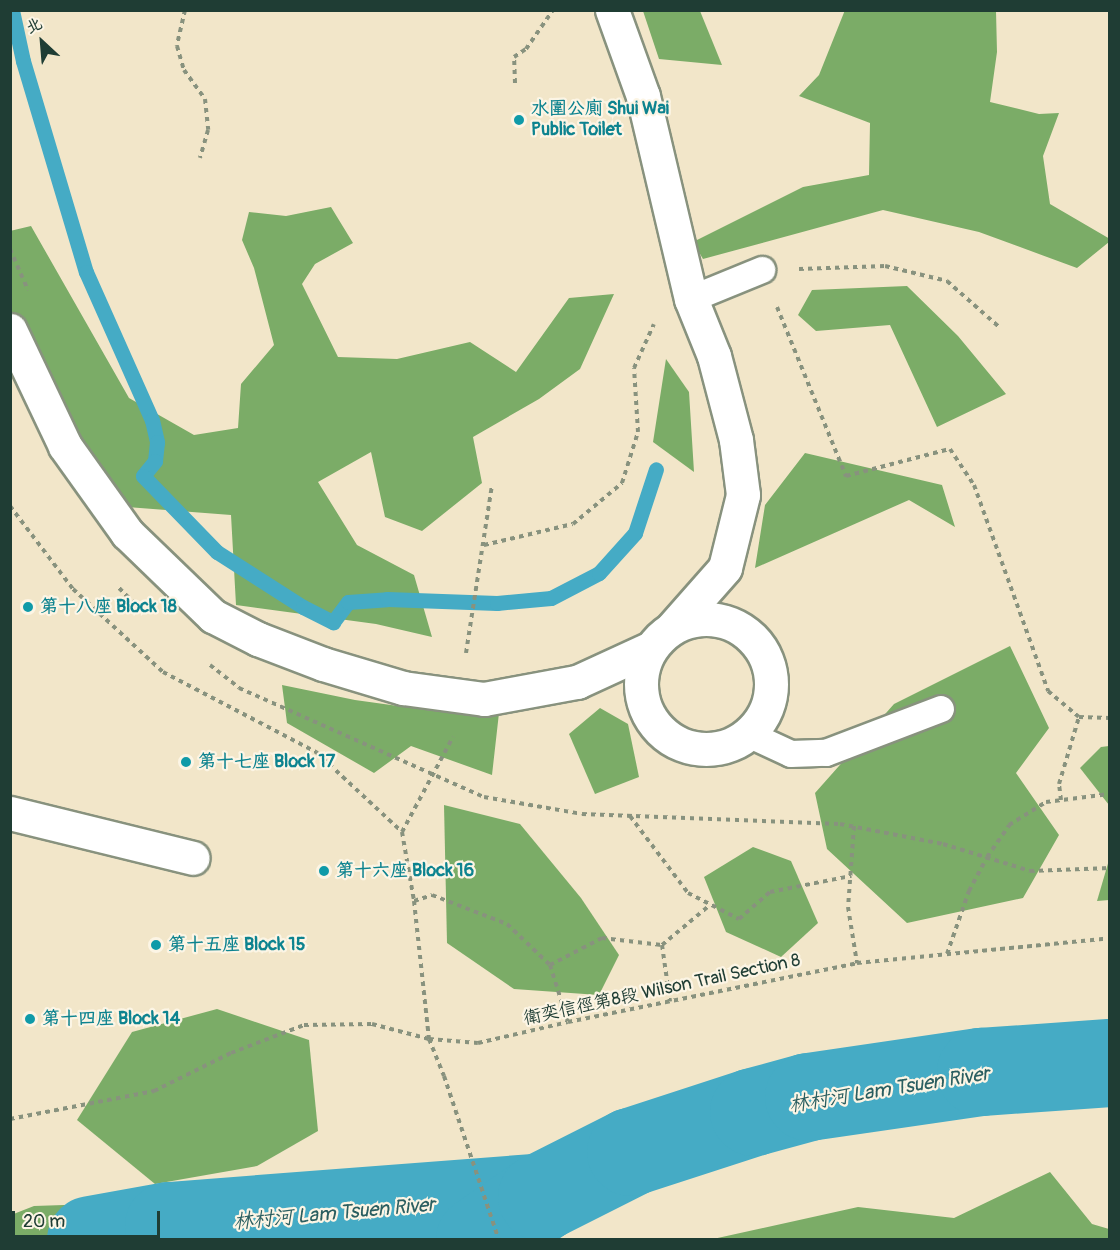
<!DOCTYPE html>
<html>
<head>
<meta charset="utf-8">
<style>
  body { margin:0 }
  #map { position:relative; width:1120px; height:1250px; overflow:hidden; background:#f2e6c9; font-family:Pangolin,"LXGW WenKai TC",sans-serif }
  div>[style] { position:absolute }
  [style*='--x'] { left:calc(var(--x)*1px); top:calc(var(--y)*1px); width:calc(var(--w)*1px); rotate:calc(var(--a)*1deg) }
  .forest>* { inset:0; background:#7bac67 }
  .stream>* { height:15px; margin:-7.5px; padding:0 7.5px; transform-origin:7.5px; border-radius:7.5px; background:#45abc5 }
  .river>* { height:88px; margin:-44px; padding:0 44px; transform-origin:44px; border-radius:44px; background:#45abc5 }
  .path>* { height:4px; margin-top:-2px; transform-origin:0; background:repeating-linear-gradient(90deg,#88927e 0 4.5px,transparent 0 9px) }
  .roads { filter:drop-shadow(2px 0 #88927e) drop-shadow(-2px 0 #88927e) drop-shadow(0 2px #88927e) drop-shadow(0 -2px #88927e) }
  .lane>* { height:26px; margin:-13px; padding:0 13px; transform-origin:13px; border-radius:13px; background:#fff }
  .street>* { height:33px; margin:-16.5px; padding:0 16.5px; transform-origin:16.5px; border-radius:16.5px; background:#fff }
  .street>.ring { margin:-16.5px; padding:0; box-sizing:content-box; background:none; border:33px solid #fff; border-radius:50% }
  .dots>* { width:16px; height:16px; translate:-50% -50%; box-sizing:border-box; border:3px solid #fcf5e5; border-radius:50% }
  span { translate:-50% -50%; white-space:nowrap; text-align:center; line-height:1.15; -webkit-text-stroke:4.5px #fcf5e5; paint-order:stroke }
  .culture-label { font-size:18px; color:#0d838f; font-weight:700 }
  .left { translate:0 -50%; text-align:left }
  .street-label { font-size:18px; color:#1f3d34 }
  .water-label { font-size:20px; color:#2a5e60; font-style:italic }
  .frame { position:absolute; inset:0; border:12px solid #1f3d34; pointer-events:none }
  .north { position:absolute; left:12px; top:12px; width:60px; height:60px; -webkit-text-stroke:4px #fcf5e5; paint-order:stroke; rotate:334deg; font-size:16px; font-weight:700; line-height:24px; text-align:center; color:#1f3d34 }
  .north::after { content:''; display:block; margin:auto; width:21px; height:27px; background:#1f3d34; clip-path:polygon(50% 0,100% 100%,50% 72%,0 100%) }
  .scale { position:absolute; left:12px; top:1211px; width:148px; height:27px; box-sizing:border-box; border:3px solid #1f3d34; border-top:0; padding-left:8px; font-size:18px; line-height:21px; white-space:nowrap; color:#1f3d34; -webkit-text-stroke:4px #fcf5e5; paint-order:stroke }
</style>
</head>
<body>
<div id="map">
  <div class="forest">
    <div style="clip-path:polygon(845px 10px,996px 11px,997px 52px,990px 102px,1039px 114px,1059px 113px,1043px 156px,1050px 204px,1110px 239px,1109px 242px,1077px 268px,979px 232px,883px 210px,703px 259px,693px 242px,803px 187px,869px 175px,870px 123px,799px 96px,819px 75px)"></div>
    <div style="clip-path:polygon(643px 11px,700px 11px,722px 65px,659px 59px)"></div>
    <div style="clip-path:polygon(331px 207px,353px 243px,315px 264px,302px 284px,338px 357px,397px 359px,470px 342px,516px 372px,569px 298px,614px 294px,580px 369px,539px 399px,473px 437px,482px 483px,422px 531px,385px 517px,371px 452px,318px 482px,357px 545px,414px 575px,432px 637px,376px 624px,236px 605px,231px 515px,127px 507px,84px 451px,11px 315px,10px 231px,31px 226px,129px 398px,194px 435px,238px 428px,241px 384px,274px 345px,254px 268px,242px 240px,249px 212px,286px 216px)"></div>
    <div style="clip-path:polygon(907px 286px,958px 336px,1006px 394px,937px 427px,890px 325px,816px 331px,798px 315px,812px 290px)"></div>
    <div style="clip-path:polygon(666px 359px,689px 392px,694px 472px,653px 442px)"></div>
    <div style="clip-path:polygon(805px 453px,942px 485px,955px 527px,909px 500px,755px 568px,765px 505px)"></div>
    <div style="clip-path:polygon(1010px 646px,1049px 728px,1016px 773px,1059px 835px,1023px 898px,907px 923px,827px 849px,815px 793px,894px 704px)"></div>
    <div style="clip-path:polygon(282px 685px,355px 700px,434px 711px,499px 713px,492px 775px,411px 746px,374px 773px,287px 723px)"></div>
    <div style="clip-path:polygon(600px 708px,628px 724px,639px 777px,595px 794px,569px 734px)"></div>
    <div style="clip-path:polygon(1109px 746px,1110px 746px,1109px 805px,1080px 768px,1101px 747px)"></div>
    <div style="clip-path:polygon(444px 805px,520px 824px,581px 898px,619px 955px,599px 995px,514px 989px,447px 943px)"></div>
    <div style="clip-path:polygon(753px 847px,791px 861px,818px 923px,781px 957px,726px 932px,704px 877px)"></div>
    <div style="clip-path:polygon(1109px 860px,1109px 900px,1097px 901px)"></div>
    <div style="clip-path:polygon(217px 1009px,309px 1040px,318px 1131px,257px 1166px,155px 1184px,77px 1120px,132px 1032px)"></div>
    <div style="clip-path:polygon(1050px 1172px,1092px 1224px,1109px 1229px,1109px 1239px,713px 1239px,858px 1207px,954px 1218px)"></div>
    <div style="clip-path:polygon(123px 1203px,249px 1239px,11px 1239px,11px 1215px,34px 1206px)"></div>
  </div>
  <div class="stream">
    <div style="--x:12;--y:10;--w:52;--a:77.8"></div>
    <div style="--x:23;--y:61;--w:220;--a:73.4"></div>
    <div style="--x:86;--y:272;--w:162;--a:66"></div>
    <div style="--x:152;--y:420;--w:23;--a:77"></div>
    <div style="--x:157;--y:442;--w:19;--a:96"></div>
    <div style="--x:155;--y:461;--w:19;--a:129"></div>
    <div style="--x:143;--y:476;--w:106;--a:45.8"></div>
    <div style="--x:217;--y:552;--w:102;--a:32.6"></div>
    <div style="--x:303;--y:607;--w:34;--a:27"></div>
    <div style="--x:333;--y:622;--w:25;--a:-53"></div>
    <div style="--x:348;--y:602;--w:39;--a:-4"></div>
    <div style="--x:387;--y:599;--w:110;--a:2.1"></div>
    <div style="--x:497;--y:603;--w:54;--a:-5.3"></div>
    <div style="--x:551;--y:598;--w:54;--a:-27.5"></div>
    <div style="--x:599;--y:573;--w:54;--a:-48"></div>
    <div style="--x:635;--y:533;--w:67;--a:-71.8"></div>
  </div>
  <div class="river">
    <div style="--x:91;--y:1240;--w:79;--a:-10.2"></div>
    <div style="--x:169;--y:1226;--w:374;--a:-4.4"></div>
    <div style="--x:480;--y:1240;--w:75;--a:-34.7"></div>
    <div style="--x:542;--y:1197;--w:100;--a:-26.8"></div>
    <div style="--x:631;--y:1152;--w:129;--a:-18"></div>
    <div style="--x:754;--y:1112;--w:57;--a:-15.3"></div>
    <div style="--x:809;--y:1097;--w:174;--a:-8.3"></div>
    <div style="--x:981;--y:1072;--w:129;--a:-4"></div>
  </div>
  <div class="path">
    <div style="--x:185;--y:10;--w:37;--a:103"></div>
    <div style="--x:177;--y:46;--w:25;--a:74"></div>
    <div style="--x:184;--y:70;--w:36;--a:54"></div>
    <div style="--x:205;--y:99;--w:31;--a:84"></div>
    <div style="--x:208;--y:130;--w:29;--a:106"></div>
    <div style="--x:515;--y:83;--w:26;--a:-92"></div>
    <div style="--x:514;--y:57;--w:14;--a:-34"></div>
    <div style="--x:526;--y:49;--w:47;--a:-55.3"></div>
    <div style="--x:10;--y:249;--w:45;--a:66.3"></div>
    <div style="--x:799;--y:269;--w:86;--a:-2"></div>
    <div style="--x:885;--y:266;--w:64;--a:13.6"></div>
    <div style="--x:947;--y:281;--w:68;--a:41.4"></div>
    <div style="--x:777;--y:307;--w:183;--a:67.8"></div>
    <div style="--x:846;--y:476;--w:107;--a:-14.6"></div>
    <div style="--x:950;--y:449;--w:43;--a:56.3"></div>
    <div style="--x:974;--y:485;--w:219;--a:70.2"></div>
    <div style="--x:1048;--y:691;--w:40;--a:40"></div>
    <div style="--x:1079;--y:717;--w:31;--a:2"></div>
    <div style="--x:10;--y:506;--w:104;--a:52.8"></div>
    <div style="--x:73;--y:589;--w:122;--a:42.7"></div>
    <div style="--x:163;--y:672;--w:173;--a:27.6"></div>
    <div style="--x:316;--y:752;--w:117;--a:42.9"></div>
    <div style="--x:484;--y:545;--w:91;--a:-13.3"></div>
    <div style="--x:573;--y:524;--w:64;--a:-39.9"></div>
    <div style="--x:622;--y:483;--w:53;--a:-72.6"></div>
    <div style="--x:638;--y:432;--w:64;--a:-93.6"></div>
    <div style="--x:634;--y:368;--w:48;--a:-65.6"></div>
    <div style="--x:119;--y:588;--w:31;--a:45"></div>
    <div style="--x:466;--y:653;--w:170;--a:-81.2"></div>
    <div style="--x:210;--y:665;--w:37;--a:38"></div>
    <div style="--x:239;--y:688;--w:268;--a:24"></div>
    <div style="--x:484;--y:797;--w:99;--a:9.8"></div>
    <div style="--x:582;--y:814;--w:258;--a:2.2"></div>
    <div style="--x:840;--y:824;--w:105;--a:11"></div>
    <div style="--x:943;--y:844;--w:91;--a:17.2"></div>
    <div style="--x:1030;--y:871;--w:80;--a:-2.1"></div>
    <div style="--x:1061;--y:800;--w:16;--a:-97"></div>
    <div style="--x:1059;--y:784;--w:70;--a:-73.4"></div>
    <div style="--x:630;--y:816;--w:96;--a:53"></div>
    <div style="--x:688;--y:893;--w:57;--a:27"></div>
    <div style="--x:739;--y:919;--w:41;--a:-41.1"></div>
    <div style="--x:770;--y:892;--w:83;--a:-11.2"></div>
    <div style="--x:854;--y:826;--w:81;--a:94.2"></div>
    <div style="--x:848;--y:907;--w:57;--a:80.9"></div>
    <div style="--x:402;--y:832;--w:70;--a:80.1"></div>
    <div style="--x:414;--y:901;--w:139;--a:83.8"></div>
    <div style="--x:429;--y:1039;--w:49;--a:4.7"></div>
    <div style="--x:478;--y:1043;--w:92;--a:-13.1"></div>
    <div style="--x:568;--y:1022;--w:295;--a:-11.5"></div>
    <div style="--x:857;--y:963;--w:254;--a:-5.6"></div>
    <div style="--x:402;--y:832;--w:108;--a:-61.8"></div>
    <div style="--x:414;--y:901;--w:19;--a:-18"></div>
    <div style="--x:432;--y:895;--w:80;--a:21.1"></div>
    <div style="--x:507;--y:924;--w:59;--a:43.6"></div>
    <div style="--x:550;--y:965;--w:60;--a:72.5"></div>
    <div style="--x:662;--y:945;--w:57;--a:81.9"></div>
    <div style="--x:947;--y:954;--w:67;--a:-70.8"></div>
    <div style="--x:969;--y:891;--w:38;--a:-62"></div>
    <div style="--x:987;--y:857;--w:39;--a:-55"></div>
    <div style="--x:1009;--y:825;--w:44;--a:-31.9"></div>
    <div style="--x:1046;--y:802;--w:64;--a:-7.1"></div>
    <div style="--x:550;--y:965;--w:59;--a:-27.4"></div>
    <div style="--x:602;--y:938;--w:60;--a:6.7"></div>
    <div style="--x:662;--y:945;--w:62;--a:-39.8"></div>
    <div style="--x:10;--y:1119;--w:147;--a:-11"></div>
    <div style="--x:154;--y:1091;--w:86;--a:-26.3"></div>
    <div style="--x:231;--y:1053;--w:78;--a:-21"></div>
    <div style="--x:304;--y:1025;--w:68;--a:-0.8"></div>
    <div style="--x:372;--y:1024;--w:59;--a:14.7"></div>
    <div style="--x:429;--y:1039;--w:40;--a:68"></div>
    <div style="--x:444;--y:1076;--w:173;--a:71.5"></div>
  </div>
  <div class="roads">
    <div class="lane">
      <div style="--x:691;--y:299;--w:77;--a:-22.2"></div>
      <div style="--x:748;--y:734;--w:47;--a:24.9"></div>
      <div style="--x:791;--y:754;--w:35;--a:-2"></div>
      <div style="--x:826;--y:753;--w:123;--a:-20.9"></div>
    </div>
    <div class="street">
      <div style="--x:612;--y:10;--w:91;--a:70.2"></div>
      <div style="--x:643;--y:96;--w:209;--a:76.7"></div>
      <div style="--x:691;--y:299;--w:61;--a:68"></div>
      <div style="--x:714;--y:356;--w:87;--a:75.3"></div>
      <div style="--x:736;--y:440;--w:55;--a:82.7"></div>
      <div style="--x:743;--y:495;--w:75;--a:103.9"></div>
      <div style="--x:725;--y:568;--w:79;--a:131.4"></div>
      <div style="--x:10;--y:330;--w:128;--a:64.6"></div>
      <div style="--x:65;--y:446;--w:107;--a:54.5"></div>
      <div style="--x:127;--y:533;--w:120;--a:44"></div>
      <div style="--x:213;--y:616;--w:51;--a:27.1"></div>
      <div style="--x:258;--y:639;--w:70;--a:21"></div>
      <div style="--x:323;--y:664;--w:84;--a:16.7"></div>
      <div style="--x:403;--y:688;--w:82;--a:7.7"></div>
      <div style="--x:484;--y:699;--w:95;--a:-10.4"></div>
      <div style="--x:577;--y:682;--w:79;--a:-24.6"></div>
      <div class="ring" style="left:641px;top:619px;width:97px;height:97px"></div>
      <div style="--x:10;--y:813;--w:188;--a:13.8"></div>
    </div>
  </div>
  <div class="dots">
    <div style="left:519px;top:120px;background:#0f9aa8"></div>
    <div style="left:28px;top:607px;background:#0f9aa8"></div>
    <div style="left:186px;top:762px;background:#0f9aa8"></div>
    <div style="left:324px;top:871px;background:#0f9aa8"></div>
    <div style="left:156px;top:945px;background:#0f9aa8"></div>
    <div style="left:30px;top:1019px;background:#0f9aa8"></div>
  </div>
  <div class="culture-label">
    <span class="left" style="left:531px;top:120px">水圍公廁 Shui Wai<br>Public Toilet</span>
    <span class="left" style="left:40px;top:607px">第十八座 Block 18</span>
    <span class="left" style="left:198px;top:762px">第十七座 Block 17</span>
    <span class="left" style="left:336px;top:871px">第十六座 Block 16</span>
    <span class="left" style="left:168px;top:945px">第十五座 Block 15</span>
    <span class="left" style="left:42px;top:1019px">第十四座 Block 14</span>
  </div>
  <div class="street-label">
    <span style="left:662px;top:990px;rotate:-12deg">衛奕信徑第8段 Wilson Trail Section 8</span>
  </div>
  <div class="water-label">
    <span style="left:889px;top:1089px;rotate:-9deg">林村河 Lam Tsuen River</span>
    <span style="left:334px;top:1213px;rotate:-5deg">林村河 Lam Tsuen River</span>
  </div>
  <div class="frame"></div>
  <div class="north">北</div>
  <div class="scale">20 m</div>
</div>
</body>
</html>
